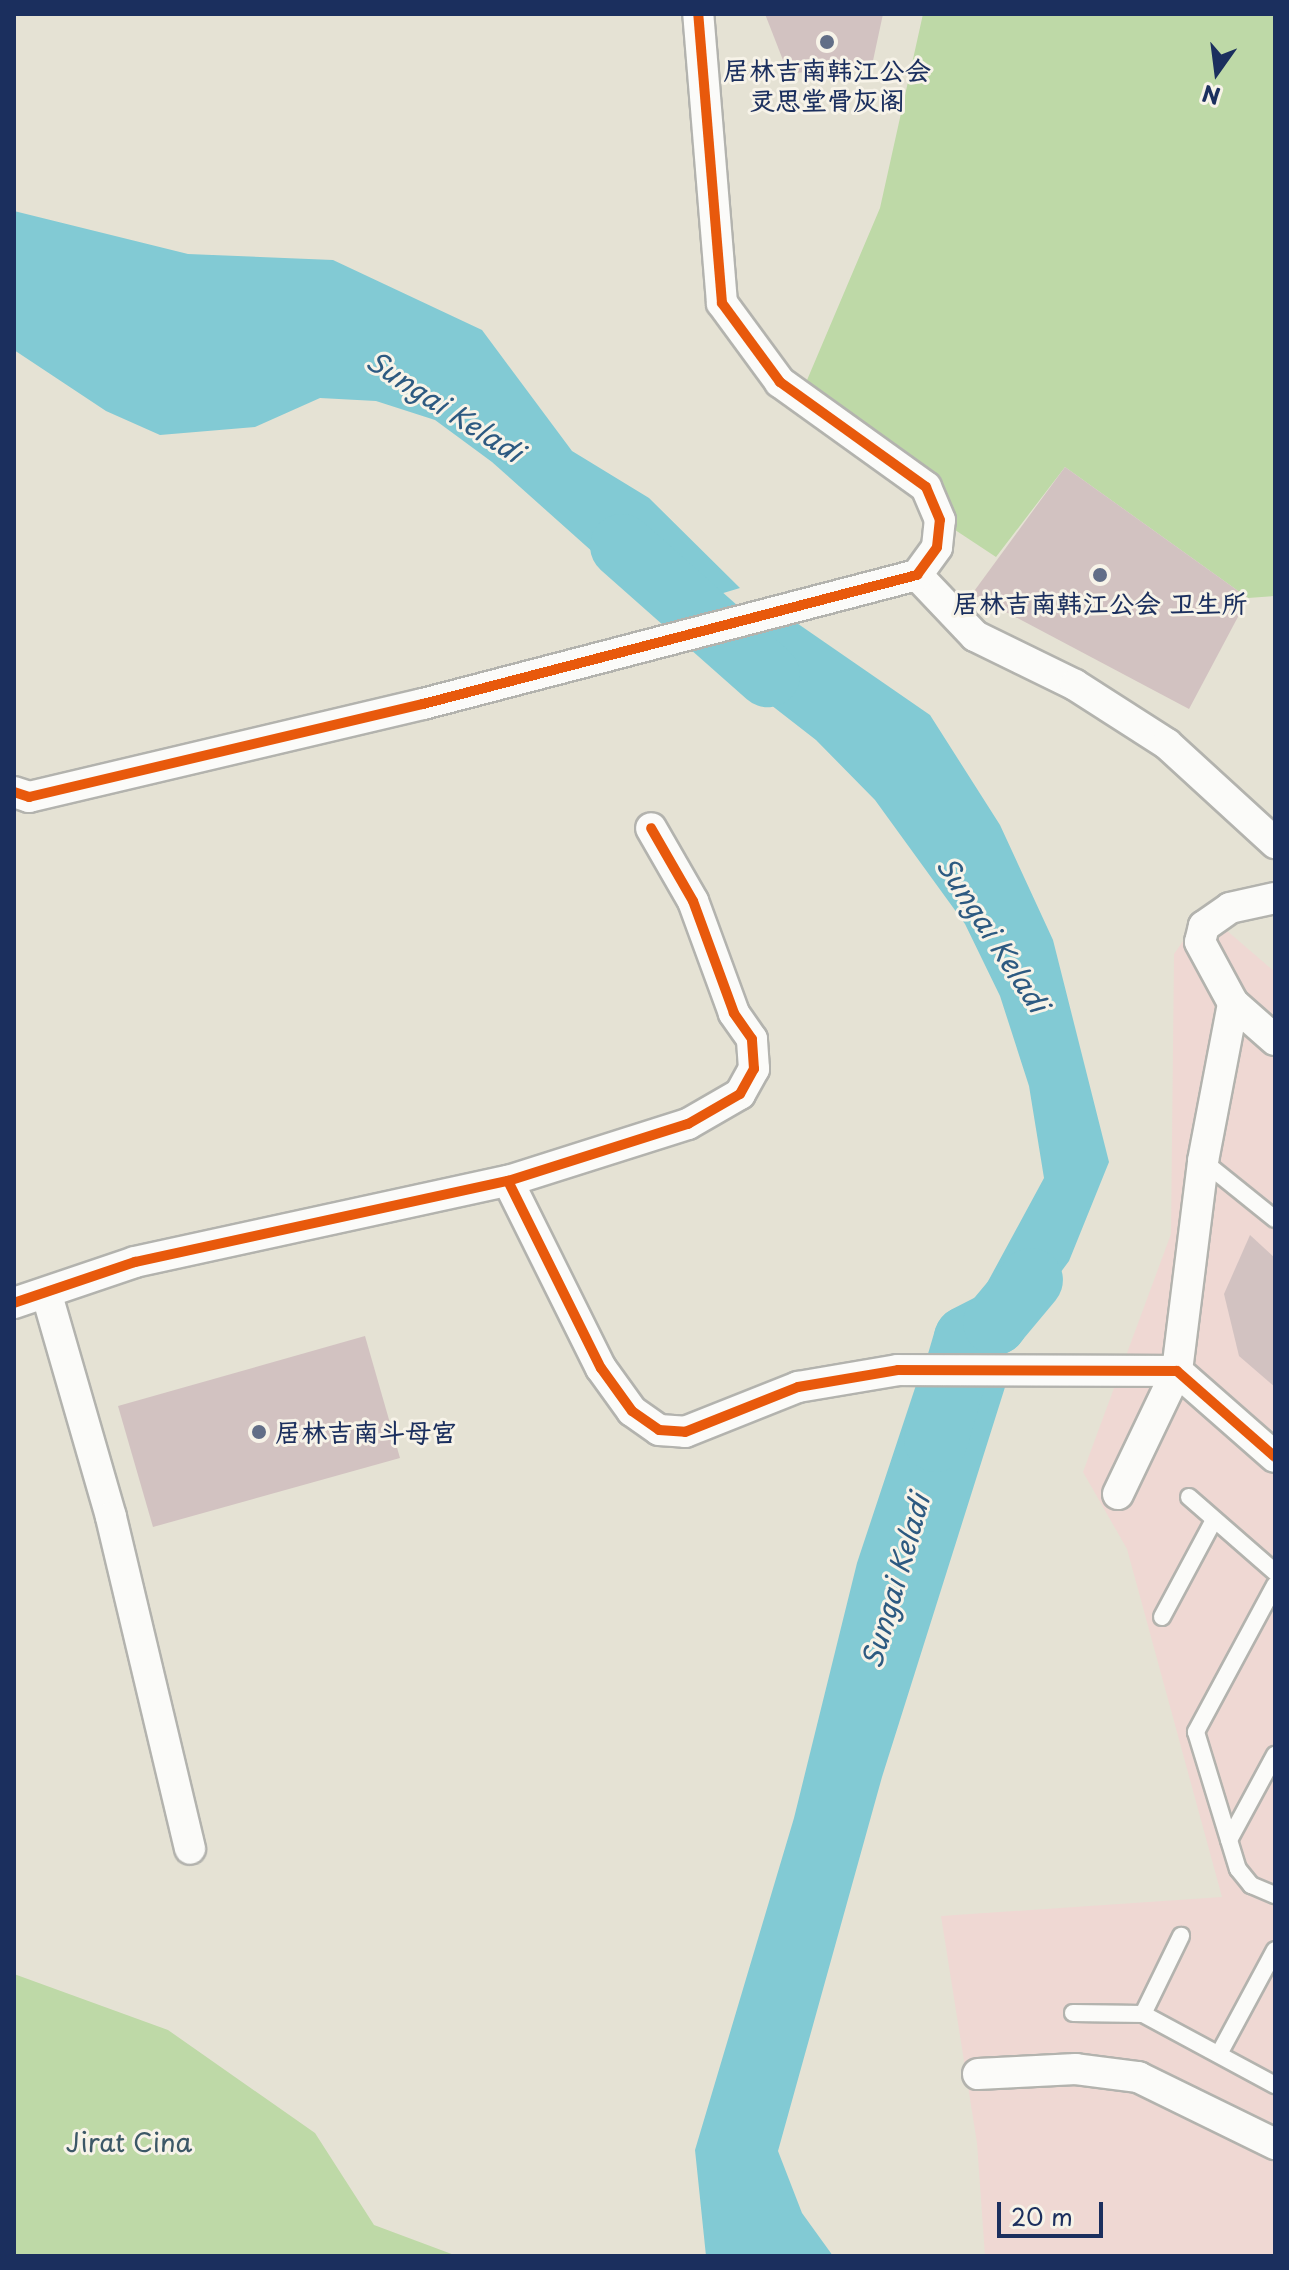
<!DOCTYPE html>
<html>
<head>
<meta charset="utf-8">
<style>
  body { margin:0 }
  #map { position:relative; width:1289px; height:2270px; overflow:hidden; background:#e5e2d4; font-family:"Playpen Sans","LXGW WenKai TC",sans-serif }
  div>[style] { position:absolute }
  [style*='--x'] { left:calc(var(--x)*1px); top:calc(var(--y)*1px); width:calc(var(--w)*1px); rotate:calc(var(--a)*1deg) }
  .built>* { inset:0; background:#efd8d3 }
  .green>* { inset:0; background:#bed9a7 }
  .water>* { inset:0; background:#82cad4 }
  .river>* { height:64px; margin:-32px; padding:0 32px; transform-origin:32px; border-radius:32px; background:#82cad4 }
  .building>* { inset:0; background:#d2c2c1 }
  .roads { filter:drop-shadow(2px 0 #b3b3ae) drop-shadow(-2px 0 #b3b3ae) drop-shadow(0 2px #b3b3ae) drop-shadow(0 -2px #b3b3ae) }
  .lane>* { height:16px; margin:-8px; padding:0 8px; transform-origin:8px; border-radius:8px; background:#fbfbf9 }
  .street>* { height:30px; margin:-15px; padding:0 15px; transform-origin:15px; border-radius:15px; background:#fbfbf9 }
  .cycleway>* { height:10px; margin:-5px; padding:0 5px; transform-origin:5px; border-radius:5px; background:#e8590c }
  .dots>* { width:22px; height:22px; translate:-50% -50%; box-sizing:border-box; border:4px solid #f7f3e8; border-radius:50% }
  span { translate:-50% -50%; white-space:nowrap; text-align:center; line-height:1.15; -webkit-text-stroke:6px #f7f3e8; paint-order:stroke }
  .poi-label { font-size:26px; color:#1b2f5e; font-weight:700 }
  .left { translate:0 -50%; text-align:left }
  .park-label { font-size:26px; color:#3c5867 }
  .water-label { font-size:28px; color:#2d5a81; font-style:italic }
  .frame { position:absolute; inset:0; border:16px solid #1b2f5e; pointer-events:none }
  .north { position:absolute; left:1177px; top:32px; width:80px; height:80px; -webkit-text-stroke:6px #f7f3e8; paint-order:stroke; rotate:194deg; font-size:22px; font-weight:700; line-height:32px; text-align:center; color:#1b2f5e }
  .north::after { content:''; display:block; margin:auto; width:28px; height:36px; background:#1b2f5e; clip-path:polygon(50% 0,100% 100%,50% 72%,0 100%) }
  .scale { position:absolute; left:997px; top:2202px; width:106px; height:36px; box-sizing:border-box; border:4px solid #1b2f5e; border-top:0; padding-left:10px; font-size:24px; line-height:28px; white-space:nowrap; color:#1b2f5e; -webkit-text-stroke:6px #f7f3e8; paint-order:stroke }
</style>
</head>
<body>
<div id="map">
  <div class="built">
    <div style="clip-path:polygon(1204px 911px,1275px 972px,1275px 2256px,985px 2256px,977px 2143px,941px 1916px,1222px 1897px,1127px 1549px,1083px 1472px,1171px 1234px,1174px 954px)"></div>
  </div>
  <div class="green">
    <div style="clip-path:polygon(923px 14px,1275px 14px,1275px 596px,1248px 598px,1065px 467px,996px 557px,940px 520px,926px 487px,799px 399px,880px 208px)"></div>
    <div style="clip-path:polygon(14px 1974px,168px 2030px,315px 2133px,374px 2225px,457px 2256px,14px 2256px)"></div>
  </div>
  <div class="water">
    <div style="clip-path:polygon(14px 211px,188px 254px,333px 260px,482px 330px,572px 451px,649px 498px,740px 588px,660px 612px,492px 462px,435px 420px,376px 401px,320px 398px,255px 427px,160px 435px,106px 411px,14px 350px)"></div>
    <div style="clip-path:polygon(791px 619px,930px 715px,1000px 825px,1053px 940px,1109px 1162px,1069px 1261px,1009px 1342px,944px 1335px,973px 1309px,1044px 1178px,1029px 1086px,1000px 996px,965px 924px,875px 800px,816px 740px,698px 648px)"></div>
    <div style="clip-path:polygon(919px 1376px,1006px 1384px,882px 1777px,778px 2151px,802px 2213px,833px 2256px,706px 2256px,695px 2150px,794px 1818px,857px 1563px)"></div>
  </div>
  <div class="river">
    <div style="--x:622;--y:546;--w:195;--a:41.5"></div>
    <div style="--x:936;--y:1440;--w:106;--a:-73.6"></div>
    <div style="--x:966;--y:1338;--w:33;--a:-27"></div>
    <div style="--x:995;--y:1323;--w:56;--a:-50.1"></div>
  </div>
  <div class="building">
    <div style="clip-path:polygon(765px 14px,883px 14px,871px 70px,788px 73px)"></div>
    <div style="clip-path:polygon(1065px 467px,1248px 598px,1189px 709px,972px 594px)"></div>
    <div style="clip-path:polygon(1250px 1235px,1275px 1258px,1275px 1387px,1239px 1356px,1224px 1294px)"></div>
    <div style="clip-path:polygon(365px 1336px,400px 1458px,153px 1527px,118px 1406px)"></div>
  </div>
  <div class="roads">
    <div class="lane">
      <div style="--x:1203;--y:1161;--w:92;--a:38.9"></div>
      <div style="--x:1189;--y:1497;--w:114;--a:41.1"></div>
      <div style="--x:1275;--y:1585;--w:167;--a:118.3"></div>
      <div style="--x:1196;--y:1732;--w:143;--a:73"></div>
      <div style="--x:1238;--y:1869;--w:21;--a:51"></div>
      <div style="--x:1251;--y:1885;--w:26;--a:23"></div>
      <div style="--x:1162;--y:1617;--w:110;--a:-61.8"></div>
      <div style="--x:1229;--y:1840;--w:97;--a:-61.6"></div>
      <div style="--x:1073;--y:2013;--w:70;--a:0.8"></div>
      <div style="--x:1143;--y:2014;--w:150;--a:28.3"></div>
      <div style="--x:1143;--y:2014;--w:87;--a:-64"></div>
      <div style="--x:1219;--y:2054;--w:118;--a:-61.7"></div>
    </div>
    <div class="street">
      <div style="--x:917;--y:575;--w:84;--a:46.4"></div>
      <div style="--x:975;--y:636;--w:111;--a:26.1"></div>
      <div style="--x:1075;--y:685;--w:109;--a:32.7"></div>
      <div style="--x:1167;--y:744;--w:147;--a:42.5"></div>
      <div style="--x:14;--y:792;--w:16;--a:18"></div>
      <div style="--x:29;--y:797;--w:405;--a:-13.3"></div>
      <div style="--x:423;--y:704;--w:511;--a:-14.64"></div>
      <div style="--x:917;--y:575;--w:34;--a:-54"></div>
      <div style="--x:937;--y:547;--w:27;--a:-84"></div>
      <div style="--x:940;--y:520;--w:36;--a:-113"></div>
      <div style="--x:926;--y:487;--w:180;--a:-144.3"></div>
      <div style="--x:780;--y:382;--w:98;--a:-126.3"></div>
      <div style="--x:722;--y:303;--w:290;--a:-94.7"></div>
      <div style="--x:1275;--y:898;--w:46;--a:167.5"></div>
      <div style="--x:1230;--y:908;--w:32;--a:145"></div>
      <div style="--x:1204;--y:926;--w:16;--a:104"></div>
      <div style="--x:1200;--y:942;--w:69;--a:61.6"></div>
      <div style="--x:1233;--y:1003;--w:56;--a:41.4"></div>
      <div style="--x:508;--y:1181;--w:209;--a:63.6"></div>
      <div style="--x:601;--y:1368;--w:53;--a:54.2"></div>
      <div style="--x:632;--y:1411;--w:33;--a:35"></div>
      <div style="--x:659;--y:1430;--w:26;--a:4"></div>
      <div style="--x:685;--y:1432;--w:122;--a:-21.7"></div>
      <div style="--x:798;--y:1387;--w:101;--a:-9.6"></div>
      <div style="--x:898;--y:1370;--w:279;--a:0.2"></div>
      <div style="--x:1177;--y:1371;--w:130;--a:41.3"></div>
      <div style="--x:47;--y:1295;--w:231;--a:73.9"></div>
      <div style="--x:111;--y:1517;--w:341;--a:76.6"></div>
      <div style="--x:14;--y:1303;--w:128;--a:-18.7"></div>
      <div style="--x:135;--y:1262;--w:382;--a:-12.3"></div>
      <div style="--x:508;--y:1181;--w:189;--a:-17.6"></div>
      <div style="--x:688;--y:1124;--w:60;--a:-30"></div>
      <div style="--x:740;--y:1094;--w:29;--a:-61"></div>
      <div style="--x:754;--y:1069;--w:30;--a:-94"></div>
      <div style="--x:752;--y:1039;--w:32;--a:-125"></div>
      <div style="--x:734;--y:1013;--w:119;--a:-110.1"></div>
      <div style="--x:693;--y:901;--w:84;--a:-119.9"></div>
      <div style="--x:1118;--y:1494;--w:136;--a:-64.4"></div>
      <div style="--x:1177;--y:1371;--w:212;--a:-82.9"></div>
      <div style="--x:1203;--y:1161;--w:161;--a:-79.2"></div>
      <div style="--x:978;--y:2074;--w:98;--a:-2.9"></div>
      <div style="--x:1076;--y:2069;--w:63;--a:7.4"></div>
      <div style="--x:1138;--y:2077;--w:153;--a:26.1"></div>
    </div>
  </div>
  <div class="cycleway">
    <div style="--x:14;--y:792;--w:16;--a:18"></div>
    <div style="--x:29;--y:797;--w:405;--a:-13.3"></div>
    <div style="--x:423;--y:704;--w:511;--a:-14.64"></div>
    <div style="--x:917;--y:575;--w:34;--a:-54"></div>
    <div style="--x:937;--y:547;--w:27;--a:-84"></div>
    <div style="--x:940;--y:520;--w:36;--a:-113"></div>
    <div style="--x:926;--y:487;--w:180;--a:-144.3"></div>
    <div style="--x:780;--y:382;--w:98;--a:-126.3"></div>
    <div style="--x:722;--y:303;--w:290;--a:-94.7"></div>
    <div style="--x:508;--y:1181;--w:209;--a:63.6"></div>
    <div style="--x:601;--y:1368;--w:53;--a:54.2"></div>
    <div style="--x:632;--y:1411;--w:33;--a:35"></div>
    <div style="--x:659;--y:1430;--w:26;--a:4"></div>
    <div style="--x:685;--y:1432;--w:122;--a:-21.7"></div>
    <div style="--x:798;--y:1387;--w:101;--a:-9.6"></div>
    <div style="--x:898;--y:1370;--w:279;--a:0.2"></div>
    <div style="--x:1177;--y:1371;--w:130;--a:41.3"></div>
    <div style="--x:14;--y:1303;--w:128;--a:-18.7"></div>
    <div style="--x:135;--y:1262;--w:382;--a:-12.3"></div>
    <div style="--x:508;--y:1181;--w:189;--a:-17.6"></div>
    <div style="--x:688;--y:1124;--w:60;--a:-30"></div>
    <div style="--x:740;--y:1094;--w:29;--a:-61"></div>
    <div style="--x:754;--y:1069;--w:30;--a:-94"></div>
    <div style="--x:752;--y:1039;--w:32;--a:-125"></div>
    <div style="--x:734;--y:1013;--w:119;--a:-110.1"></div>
    <div style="--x:693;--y:901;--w:84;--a:-119.9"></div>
  </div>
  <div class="dots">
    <div style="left:827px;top:42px;background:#626e87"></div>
    <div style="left:1100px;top:575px;background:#626e87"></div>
    <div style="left:259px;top:1432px;background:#626e87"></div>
  </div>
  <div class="poi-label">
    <span style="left:827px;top:85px">居林吉南韩江公会<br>灵思堂骨灰阁</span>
    <span style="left:1100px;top:603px">居林吉南韩江公会 卫生所</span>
    <span class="left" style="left:275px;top:1432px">居林吉南斗母宫</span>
  </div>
  <div class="park-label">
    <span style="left:129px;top:2142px">Jirat Cina</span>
  </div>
  <div class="water-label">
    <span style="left:445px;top:406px;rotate:33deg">Sungai Keladi</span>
    <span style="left:993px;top:934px;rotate:57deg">Sungai Keladi</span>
    <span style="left:895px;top:1581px;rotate:-74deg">Sungai Keladi</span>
  </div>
  <div class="frame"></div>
  <div class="north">N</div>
  <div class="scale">20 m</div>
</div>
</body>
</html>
